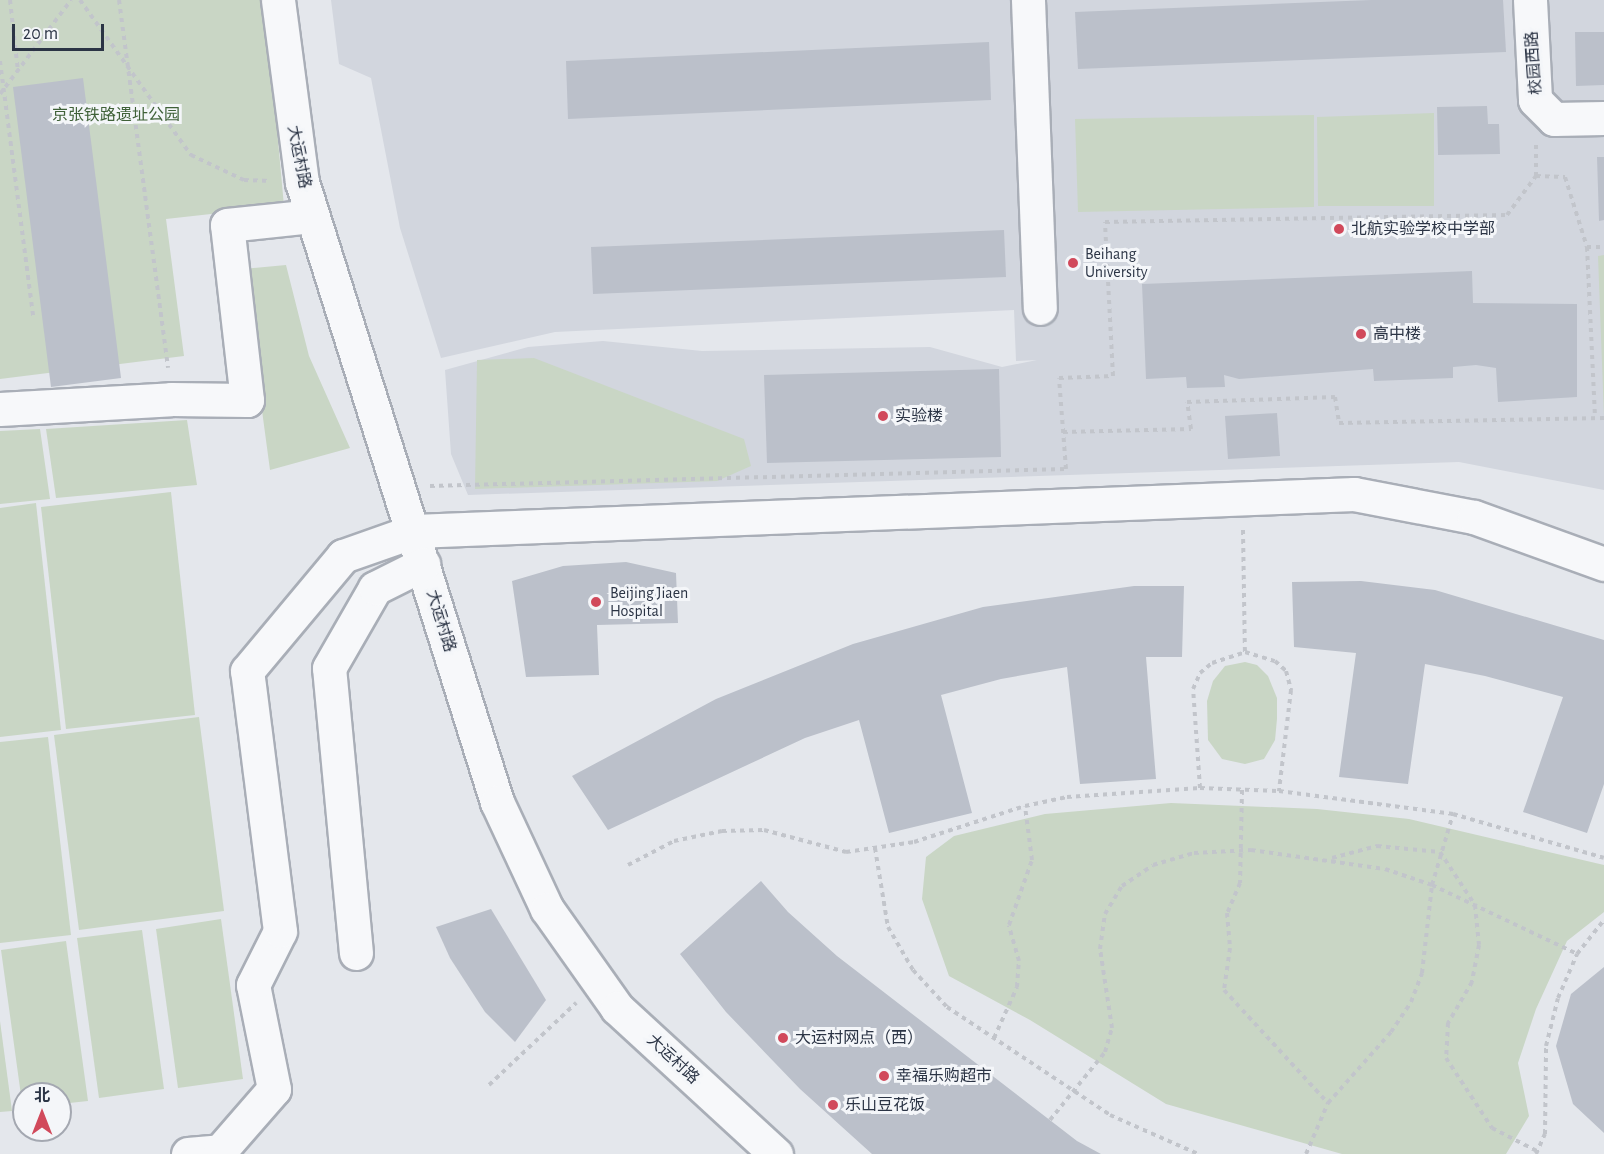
<!DOCTYPE html>
<html>
<head>
<meta charset="utf-8">
<style>
  body { margin:0 }
  #map { position:relative; width:1604px; height:1154px; overflow:hidden; background:#e4e7ec; font-family:"Alegreya Sans","Noto Sans SC",sans-serif }
  div>[style] { position:absolute }
  [style*='--x'] { left:calc(var(--x)*1px); top:calc(var(--y)*1px); width:calc(var(--w)*1px); rotate:calc(var(--a)*1deg) }
  .built>* { inset:0; background:#d2d6de }
  .green>* { inset:0; background:#c9d6c5 }
  .building>* { inset:0; background:#bbc0ca }
  .path>* { height:4px; margin-top:-2px; transform-origin:0; background:repeating-linear-gradient(90deg,#c2c5cb 0 4.5px,transparent 0 9px) }
  .roads { filter:drop-shadow(2px 0 #a9aeb7) drop-shadow(-2px 0 #a9aeb7) drop-shadow(0 2px #a9aeb7) drop-shadow(0 -2px #a9aeb7) }
  .minor>* { height:33px; margin:-16.5px; padding:0 16.5px; transform-origin:16.5px; border-radius:16.5px; background:#f7f8fa }
  .dots>* { width:16px; height:16px; translate:-50% -50%; box-sizing:border-box; border:3px solid #f4f6f9; border-radius:50% }
  span { translate:-50% -50%; white-space:nowrap; text-align:center; line-height:1.15; -webkit-text-stroke:6px #f4f6f9; paint-order:stroke }
  .street-label { font-size:16px; color:#2b3445 }
  .park-label { font-size:16px; color:#3f6138 }
  .poi-label { font-size:16px; color:#2b3445 }
  .left { translate:0 -50%; text-align:left }
  .north { position:absolute; left:12px; top:1082px; width:60px; height:60px; box-sizing:border-box; background:#f4f6f9; border:2px solid #a4a8b1; border-radius:50%; rotate:0deg; font-size:16px; font-weight:700; line-height:24px; text-align:center; color:#2b3445 }
  .north::after { content:''; display:block; margin:auto; width:21px; height:27px; background:#d1495b; clip-path:polygon(50% 0,100% 100%,50% 72%,0 100%) }
  .scale { position:absolute; left:12px; top:24px; width:92px; height:27px; box-sizing:border-box; border:3px solid #2b3445; border-top:0; padding-left:8px; font-size:18px; line-height:21px; white-space:nowrap; color:#2b3445; -webkit-text-stroke:4px #f4f6f9; paint-order:stroke }
</style>
</head>
<body>
<div id="map">
  <div class="built">
    <div style="clip-path:polygon(331px 0,1604px 0,1604px 490px,1459px 462px,468px 495px,451px 454px,445px 370px,528px 347px,603px 341px,702px 351px,930px 347px,1002px 367px,1037px 360px,1016px 361px,1014px 310px,555px 332px,441px 358px,400px 228px,371px 78px,339px 64px)"></div>
  </div>
  <div class="green">
    <div style="clip-path:polygon(0 0,265px 0,284px 206px,166px 219px,184px 356px,0 379px)"></div>
    <div style="clip-path:polygon(1434px 113px,1434px 206px,1318px 206px,1317px 117px)"></div>
    <div style="clip-path:polygon(1314px 115px,1314px 207px,1078px 212px,1075px 119px)"></div>
    <div style="clip-path:polygon(1604px 255px,1604px 417px,1598px 256px)"></div>
    <div style="clip-path:polygon(286px 265px,309px 356px,350px 448px,270px 470px,243px 269px)"></div>
    <div style="clip-path:polygon(534px 358px,744px 439px,751px 466px,717px 481px,475px 489px,477px 360px)"></div>
    <div style="clip-path:polygon(187px 420px,197px 485px,56px 498px,46px 429px)"></div>
    <div style="clip-path:polygon(40px 429px,50px 499px,0 504px,0 431px)"></div>
    <div style="clip-path:polygon(171px 492px,195px 715px,66px 729px,41px 507px)"></div>
    <div style="clip-path:polygon(36px 503px,61px 730px,0 737px,0 508px)"></div>
    <div style="clip-path:polygon(1245px 662px,1257px 665px,1268px 676px,1277px 698px,1277px 719px,1275px 740px,1264px 759px,1245px 764px,1222px 759px,1208px 740px,1207px 701px,1213px 681px,1225px 666px)"></div>
    <div style="clip-path:polygon(199px 717px,224px 911px,79px 930px,54px 735px)"></div>
    <div style="clip-path:polygon(48px 737px,71px 935px,0 943px,0 742px)"></div>
    <div style="clip-path:polygon(1171px 803px,1317px 809px,1409px 819px,1604px 865px,1604px 912px,1567px 941px,1536px 1009px,1518px 1063px,1529px 1116px,1506px 1154px,1342px 1154px,1166px 1104px,1030px 1020px,949px 976px,922px 899px,926px 857px,954px 836px,1045px 814px)"></div>
    <div style="clip-path:polygon(221px 919px,243px 1079px,178px 1088px,156px 929px)"></div>
    <div style="clip-path:polygon(142px 930px,164px 1089px,99px 1098px,77px 938px)"></div>
    <div style="clip-path:polygon(66px 941px,88px 1101px,60px 1104px,60px 1094px,24px 1094px,23px 1110px,1px 950px)"></div>
    <div style="clip-path:polygon(0 1021px,12px 1111px,0 1112px)"></div>
  </div>
  <div class="building">
    <div style="clip-path:polygon(1371px 0,1503px 0,1506px 52px,1078px 69px,1075px 12px)"></div>
    <div style="clip-path:polygon(1575px 32px,1604px 32px,1604px 85px,1576px 86px)"></div>
    <div style="clip-path:polygon(989px 42px,991px 100px,568px 119px,566px 61px)"></div>
    <div style="clip-path:polygon(83px 78px,121px 378px,51px 387px,13px 87px)"></div>
    <div style="clip-path:polygon(1487px 106px,1488px 124px,1499px 124px,1500px 154px,1438px 155px,1437px 107px)"></div>
    <div style="clip-path:polygon(1597px 157px,1604px 157px,1604px 220px,1599px 221px)"></div>
    <div style="clip-path:polygon(1004px 230px,1006px 277px,593px 294px,591px 247px)"></div>
    <div style="clip-path:polygon(1472px 271px,1473px 303px,1577px 304px,1577px 397px,1498px 402px,1496px 368px,1476px 365px,1453px 367px,1453px 378px,1374px 381px,1373px 369px,1239px 379px,1224px 375px,1225px 387px,1187px 388px,1186px 377px,1146px 379px,1142px 284px)"></div>
    <div style="clip-path:polygon(999px 369px,1001px 457px,767px 463px,764px 375px)"></div>
    <div style="clip-path:polygon(1277px 413px,1280px 456px,1228px 459px,1225px 416px)"></div>
    <div style="clip-path:polygon(626px 562px,676px 573px,678px 623px,597px 625px,599px 675px,526px 677px,512px 581px,563px 566px)"></div>
    <div style="clip-path:polygon(1361px 581px,1435px 590px,1604px 640px,1604px 784px,1587px 833px,1523px 812px,1563px 697px,1485px 676px,1425px 664px,1408px 784px,1339px 777px,1356px 653px,1294px 647px,1292px 582px)"></div>
    <div style="clip-path:polygon(1134px 586px,1184px 586px,1182px 657px,1146px 657px,1156px 779px,1080px 784px,1067px 667px,1001px 679px,941px 695px,972px 813px,889px 833px,859px 720px,805px 738px,608px 830px,572px 776px,716px 699px,853px 644px,983px 607px)"></div>
    <div style="clip-path:polygon(761px 881px,788px 912px,837px 956px,1077px 1141px,1101px 1154px,872px 1154px,800px 1089px,726px 1012px,680px 954px)"></div>
    <div style="clip-path:polygon(491px 909px,546px 1000px,515px 1042px,485px 1012px,450px 958px,436px 927px)"></div>
    <div style="clip-path:polygon(1604px 967px,1604px 1133px,1573px 1104px,1556px 1046px,1571px 994px)"></div>
  </div>
  <div class="path">
    <div style="--x:10;--y:0;--w:71;--a:83.6"></div>
    <div style="--x:80;--y:0;--w:191;--a:54.4"></div>
    <div style="--x:191;--y:155;--w:59;--a:25.3"></div>
    <div style="--x:244;--y:180;--w:26;--a:2"></div>
    <div style="--x:119;--y:0;--w:371;--a:82.4"></div>
    <div style="--x:0;--y:61;--w:257;--a:82.6"></div>
    <div style="--x:0;--y:94;--w:118;--a:-52.9"></div>
    <div style="--x:1536;--y:145;--w:31;--a:90"></div>
    <div style="--x:1587;--y:247;--w:17;--a:0"></div>
    <div style="--x:1063;--y:432;--w:128;--a:-1.3"></div>
    <div style="--x:1191;--y:429;--w:27;--a:-98"></div>
    <div style="--x:1187;--y:402;--w:148;--a:-1.9"></div>
    <div style="--x:1335;--y:397;--w:26;--a:81"></div>
    <div style="--x:1339;--y:423;--w:265;--a:-1.1"></div>
    <div style="--x:430;--y:486;--w:636;--a:-1.53"></div>
    <div style="--x:1066;--y:469;--w:91;--a:-94.4"></div>
    <div style="--x:1059;--y:378;--w:54;--a:-2.1"></div>
    <div style="--x:1113;--y:376;--w:154;--a:-93"></div>
    <div style="--x:1105;--y:222;--w:402;--a:-1"></div>
    <div style="--x:1507;--y:215;--w:49;--a:-53.4"></div>
    <div style="--x:1536;--y:176;--w:29;--a:2"></div>
    <div style="--x:1565;--y:177;--w:73;--a:72.6"></div>
    <div style="--x:1587;--y:247;--w:171;--a:87.3"></div>
    <div style="--x:1243;--y:530;--w:122;--a:89.1"></div>
    <div style="--x:1200;--y:788;--w:99;--a:-94"></div>
    <div style="--x:1193;--y:689;--w:17;--a:-66"></div>
    <div style="--x:1200;--y:673;--w:16;--a:-40"></div>
    <div style="--x:1212;--y:663;--w:35;--a:-18"></div>
    <div style="--x:1245;--y:652;--w:31;--a:17"></div>
    <div style="--x:1275;--y:661;--w:15;--a:42"></div>
    <div style="--x:1286;--y:671;--w:20;--a:75"></div>
    <div style="--x:1291;--y:690;--w:102;--a:96.8"></div>
    <div style="--x:1242;--y:790;--w:93;--a:91.2"></div>
    <div style="--x:1240;--y:883;--w:33;--a:113"></div>
    <div style="--x:1227;--y:913;--w:35;--a:85"></div>
    <div style="--x:1230;--y:948;--w:42;--a:98.1"></div>
    <div style="--x:1224;--y:990;--w:154;--a:47.4"></div>
    <div style="--x:875;--y:848;--w:80;--a:80.7"></div>
    <div style="--x:888;--y:927;--w:50;--a:59.8"></div>
    <div style="--x:913;--y:970;--w:50;--a:47.4"></div>
    <div style="--x:947;--y:1007;--w:196;--a:33.5"></div>
    <div style="--x:1110;--y:1115;--w:96;--a:23.9"></div>
    <div style="--x:1440;--y:852;--w:64;--a:56.6"></div>
    <div style="--x:1475;--y:905;--w:40;--a:84.3"></div>
    <div style="--x:1479;--y:945;--w:38;--a:101"></div>
    <div style="--x:1472;--y:982;--w:48;--a:120.3"></div>
    <div style="--x:1448;--y:1023;--w:35;--a:93"></div>
    <div style="--x:1446;--y:1058;--w:84;--a:56.7"></div>
    <div style="--x:1492;--y:1128;--w:51;--a:27.1"></div>
    <div style="--x:1332;--y:858;--w:47;--a:-14.9"></div>
    <div style="--x:1377;--y:846;--w:63;--a:5.4"></div>
    <div style="--x:628;--y:865;--w:52;--a:-27.6"></div>
    <div style="--x:674;--y:841;--w:49;--a:-11.8"></div>
    <div style="--x:722;--y:831;--w:42;--a:-1.4"></div>
    <div style="--x:764;--y:830;--w:85;--a:15"></div>
    <div style="--x:846;--y:852;--w:69;--a:-8.4"></div>
    <div style="--x:914;--y:842;--w:117;--a:-18"></div>
    <div style="--x:1025;--y:806;--w:43;--a:-12.1"></div>
    <div style="--x:1067;--y:797;--w:133;--a:-3.9"></div>
    <div style="--x:1200;--y:788;--w:79;--a:2.2"></div>
    <div style="--x:1279;--y:791;--w:176;--a:7.5"></div>
    <div style="--x:1453;--y:814;--w:157;--a:16.2"></div>
    <div style="--x:994;--y:1038;--w:56;--a:-65.7"></div>
    <div style="--x:1017;--y:987;--w:26;--a:-86"></div>
    <div style="--x:1019;--y:961;--w:37;--a:-106"></div>
    <div style="--x:1009;--y:925;--w:69;--a:-70.5"></div>
    <div style="--x:1032;--y:860;--w:54;--a:-97.4"></div>
    <div style="--x:489;--y:1085;--w:120;--a:-43.3"></div>
    <div style="--x:1050;--y:1120;--w:87;--a:-51"></div>
    <div style="--x:1105;--y:1052;--w:25;--a:-74"></div>
    <div style="--x:1112;--y:1028;--w:80;--a:-98.6"></div>
    <div style="--x:1100;--y:949;--w:35;--a:-82"></div>
    <div style="--x:1105;--y:914;--w:33;--a:-59"></div>
    <div style="--x:1122;--y:886;--w:37;--a:-34"></div>
    <div style="--x:1153;--y:865;--w:43;--a:-16.3"></div>
    <div style="--x:1194;--y:853;--w:57;--a:-3"></div>
    <div style="--x:1251;--y:850;--w:135;--a:8.1"></div>
    <div style="--x:1385;--y:869;--w:50;--a:18.8"></div>
    <div style="--x:1432;--y:885;--w:161;--a:25.4"></div>
    <div style="--x:1306;--y:1154;--w:56;--a:-66.7"></div>
    <div style="--x:1328;--y:1103;--w:95;--a:-48.4"></div>
    <div style="--x:1391;--y:1032;--w:36;--a:-56"></div>
    <div style="--x:1411;--y:1002;--w:31;--a:-69"></div>
    <div style="--x:1422;--y:973;--w:89;--a:-83.5"></div>
    <div style="--x:1432;--y:885;--w:74;--a:-73.5"></div>
    <div style="--x:1536;--y:1154;--w:22;--a:-66"></div>
    <div style="--x:1545;--y:1134;--w:88;--a:-89.3"></div>
    <div style="--x:1546;--y:1046;--w:49;--a:-76"></div>
    <div style="--x:1558;--y:998;--w:48;--a:-66.6"></div>
    <div style="--x:1577;--y:954;--w:43;--a:-51.5"></div>
  </div>
  <div class="roads">
    <div class="minor">
      <div style="--x:278;--y:0;--w:184;--a:82.5"></div>
      <div style="--x:302;--y:182;--w:650;--a:72.54"></div>
      <div style="--x:497;--y:802;--w:118;--a:65"></div>
      <div style="--x:547;--y:909;--w:121;--a:54.7"></div>
      <div style="--x:617;--y:1008;--w:216;--a:42.6"></div>
      <div style="--x:1028;--y:0;--w:308;--a:87.8"></div>
      <div style="--x:1530;--y:0;--w:100;--a:87.1"></div>
      <div style="--x:1535;--y:100;--w:27;--a:45"></div>
      <div style="--x:1554;--y:119;--w:50;--a:-1.1"></div>
      <div style="--x:0;--y:409;--w:171;--a:-3.3"></div>
      <div style="--x:171;--y:399;--w:76;--a:0.8"></div>
      <div style="--x:247;--y:400;--w:176;--a:-96.5"></div>
      <div style="--x:227;--y:225;--w:85;--a:-6"></div>
      <div style="--x:356;--y:953;--w:286;--a:-95.4"></div>
      <div style="--x:329;--y:668;--w:92;--a:-60.1"></div>
      <div style="--x:375;--y:588;--w:54;--a:-26.6"></div>
      <div style="--x:188;--y:1154;--w:32;--a:-5"></div>
      <div style="--x:220;--y:1151;--w:82;--a:-48.9"></div>
      <div style="--x:274;--y:1089;--w:106;--a:-101.4"></div>
      <div style="--x:253;--y:985;--w:60;--a:-63.4"></div>
      <div style="--x:280;--y:931;--w:262;--a:-97.2"></div>
      <div style="--x:247;--y:671;--w:150;--a:-50.1"></div>
      <div style="--x:343;--y:556;--w:75;--a:-19.4"></div>
      <div style="--x:414;--y:531;--w:941;--a:-2.25"></div>
      <div style="--x:1354;--y:494;--w:122;--a:10.9"></div>
      <div style="--x:1474;--y:517;--w:138;--a:19.9"></div>
    </div>
  </div>
  <div class="dots">
    <div style="left:1339px;top:229px;background:#d1495b"></div>
    <div style="left:1073px;top:263px;background:#d1495b"></div>
    <div style="left:1361px;top:334px;background:#d1495b"></div>
    <div style="left:883px;top:416px;background:#d1495b"></div>
    <div style="left:596px;top:602px;background:#d1495b"></div>
    <div style="left:783px;top:1038px;background:#d1495b"></div>
    <div style="left:884px;top:1076px;background:#d1495b"></div>
    <div style="left:833px;top:1105px;background:#d1495b"></div>
  </div>
  <div class="street-label">
    <span style="left:1534px;top:63px;rotate:-94deg">校园西路</span>
    <span style="left:299px;top:157px;rotate:79deg">大运村路</span>
    <span style="left:441px;top:621px;rotate:73deg">大运村路</span>
    <span style="left:673px;top:1059px;rotate:43deg">大运村路</span>
  </div>
  <div class="park-label">
    <span style="left:116px;top:115px">京张铁路遗址公园</span>
  </div>
  <div class="poi-label">
    <span class="left" style="left:1351px;top:229px">北航实验学校中学部</span>
    <span class="left" style="left:1085px;top:263px">Beihang<br>University</span>
    <span class="left" style="left:1373px;top:334px">高中楼</span>
    <span class="left" style="left:895px;top:416px">实验楼</span>
    <span class="left" style="left:610px;top:602px">Beijing Jiaen<br>Hospital</span>
    <span class="left" style="left:795px;top:1038px">大运村网点（西）</span>
    <span class="left" style="left:896px;top:1076px">幸福乐购超市</span>
    <span class="left" style="left:845px;top:1105px">乐山豆花饭</span>
  </div>
  <div class="north">北</div>
  <div class="scale">20 m</div>
</div>
</body>
</html>
